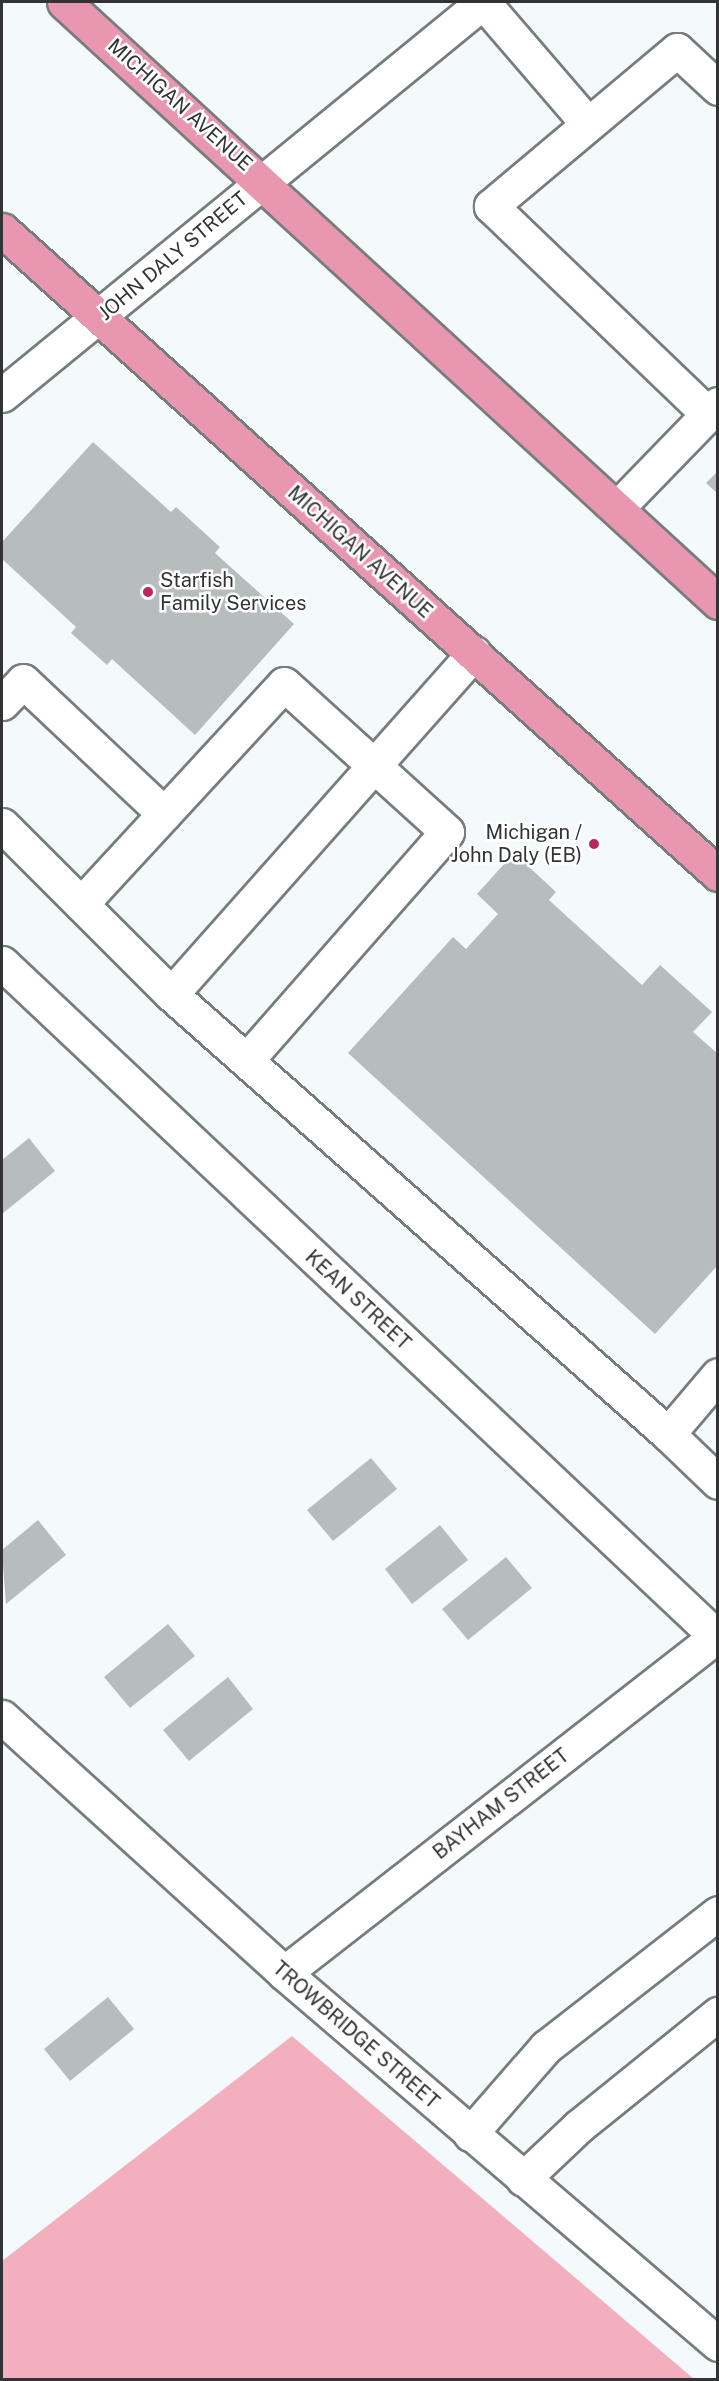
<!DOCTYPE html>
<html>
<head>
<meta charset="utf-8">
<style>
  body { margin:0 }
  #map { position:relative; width:719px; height:2381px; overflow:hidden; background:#f4fafb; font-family:"Public Sans",sans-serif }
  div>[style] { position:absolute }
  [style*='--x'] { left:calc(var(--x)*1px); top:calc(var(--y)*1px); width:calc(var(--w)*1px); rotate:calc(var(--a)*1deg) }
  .green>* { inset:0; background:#f4afbe }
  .building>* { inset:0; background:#b7bcbd }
  .roads { filter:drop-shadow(2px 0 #777c7c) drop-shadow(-2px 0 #777c7c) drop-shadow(0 2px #777c7c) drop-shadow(0 -2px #777c7c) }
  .minor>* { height:33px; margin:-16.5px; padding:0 16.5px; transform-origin:16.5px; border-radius:16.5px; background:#fff }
  .major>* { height:33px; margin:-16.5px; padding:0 16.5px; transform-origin:16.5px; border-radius:16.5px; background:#e997b0 }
  .dots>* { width:16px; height:16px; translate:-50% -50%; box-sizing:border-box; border:3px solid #fff; border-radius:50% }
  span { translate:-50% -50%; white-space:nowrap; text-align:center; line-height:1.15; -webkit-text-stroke:5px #fff; paint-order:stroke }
  .street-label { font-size:20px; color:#313334 }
  .poi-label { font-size:20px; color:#313334 }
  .left { translate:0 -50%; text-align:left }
  .right { translate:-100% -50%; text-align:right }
  .frame { position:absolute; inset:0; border:3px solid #313334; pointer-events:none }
</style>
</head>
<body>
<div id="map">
  <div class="green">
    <div style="clip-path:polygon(292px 2036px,694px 2379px,2px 2379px,2px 2261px)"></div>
  </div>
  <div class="building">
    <div style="clip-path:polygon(93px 442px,171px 512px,176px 507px,220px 547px,215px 553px,294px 624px,195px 735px,112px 659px,107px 665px,71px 633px,76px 627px,2px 559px,2px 542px)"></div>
    <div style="clip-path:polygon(718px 471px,718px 494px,706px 483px)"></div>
    <div style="clip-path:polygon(514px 853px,556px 892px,549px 900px,642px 985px,660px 965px,712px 1012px,693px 1032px,718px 1054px,718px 1265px,655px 1334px,348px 1053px,453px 937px,466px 949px,498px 914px,477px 894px)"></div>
    <div style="clip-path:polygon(29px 1138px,55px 1171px,2px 1214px,2px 1160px)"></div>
    <div style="clip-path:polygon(371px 1458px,397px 1489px,333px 1541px,307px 1510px)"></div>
    <div style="clip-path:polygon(38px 1520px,66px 1555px,6px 1604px,2px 1550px)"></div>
    <div style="clip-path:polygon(440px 1525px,468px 1560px,412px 1604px,385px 1569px)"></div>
    <div style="clip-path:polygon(506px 1557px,532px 1588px,468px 1640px,442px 1609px)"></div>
    <div style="clip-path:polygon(168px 1624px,195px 1656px,130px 1708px,104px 1677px)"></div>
    <div style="clip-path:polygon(228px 1677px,253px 1709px,189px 1761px,163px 1730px)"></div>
    <div style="clip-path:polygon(108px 1997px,134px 2029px,70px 2081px,44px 2049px)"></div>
  </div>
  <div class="roads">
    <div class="minor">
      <div style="--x:483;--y:2;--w:161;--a:49.3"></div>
      <div style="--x:718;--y:88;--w:56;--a:-137.2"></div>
      <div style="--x:677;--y:50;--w:243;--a:140"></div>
      <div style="--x:491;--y:206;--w:301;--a:43.8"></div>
      <div style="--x:708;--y:414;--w:14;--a:-45"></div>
      <div style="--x:2;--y:395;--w:621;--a:-39.25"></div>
      <div style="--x:617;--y:508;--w:131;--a:-45.9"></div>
      <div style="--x:474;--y:653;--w:456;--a:131.6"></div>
      <div style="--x:171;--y:994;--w:664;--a:41.52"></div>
      <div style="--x:668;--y:1434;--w:77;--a:-49.7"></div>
      <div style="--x:2;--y:703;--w:30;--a:-46"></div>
      <div style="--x:23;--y:681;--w:194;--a:43.3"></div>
      <div style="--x:2;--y:825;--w:239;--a:45"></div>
      <div style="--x:81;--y:904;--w:299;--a:-47.3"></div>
      <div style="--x:284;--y:684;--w:220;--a:42.2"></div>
      <div style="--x:447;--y:832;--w:303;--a:131.3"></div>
      <div style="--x:2;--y:963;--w:981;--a:43.31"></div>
      <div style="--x:668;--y:1434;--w:69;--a:43.8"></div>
      <div style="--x:2;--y:1717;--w:381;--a:42.2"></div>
      <div style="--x:284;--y:1973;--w:571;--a:40.53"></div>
      <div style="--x:284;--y:1973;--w:550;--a:-37.91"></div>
      <div style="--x:470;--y:2134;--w:116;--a:-48.9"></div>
      <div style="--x:546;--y:2047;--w:218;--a:-37.9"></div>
      <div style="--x:523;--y:2179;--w:77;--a:-43.4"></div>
      <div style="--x:579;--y:2126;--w:179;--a:-38.9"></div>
    </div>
    <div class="major">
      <div style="--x:64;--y:2;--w:888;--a:42.53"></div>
      <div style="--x:2;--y:230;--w:963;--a:41.97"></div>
    </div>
  </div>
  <div class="dots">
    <div style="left:148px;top:592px;background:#b7295c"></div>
    <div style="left:594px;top:844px;background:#b7295c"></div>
  </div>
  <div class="street-label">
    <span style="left:180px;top:105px;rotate:42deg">MICHIGAN AVENUE</span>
    <span style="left:173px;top:256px;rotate:-40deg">JOHN DALY STREET</span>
    <span style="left:360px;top:552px;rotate:42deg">MICHIGAN AVENUE</span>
    <span style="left:358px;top:1300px;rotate:43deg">KEAN STREET</span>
    <span style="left:501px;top:1804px;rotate:-38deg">BAYHAM STREET</span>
    <span style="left:356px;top:2035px;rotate:41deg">TROWBRIDGE STREET</span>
  </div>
  <div class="poi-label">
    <span class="left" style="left:160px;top:592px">Starfish<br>Family Services</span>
    <span class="right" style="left:582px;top:844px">Michigan /<br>John Daly (EB)</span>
  </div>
  <div class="frame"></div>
</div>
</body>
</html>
